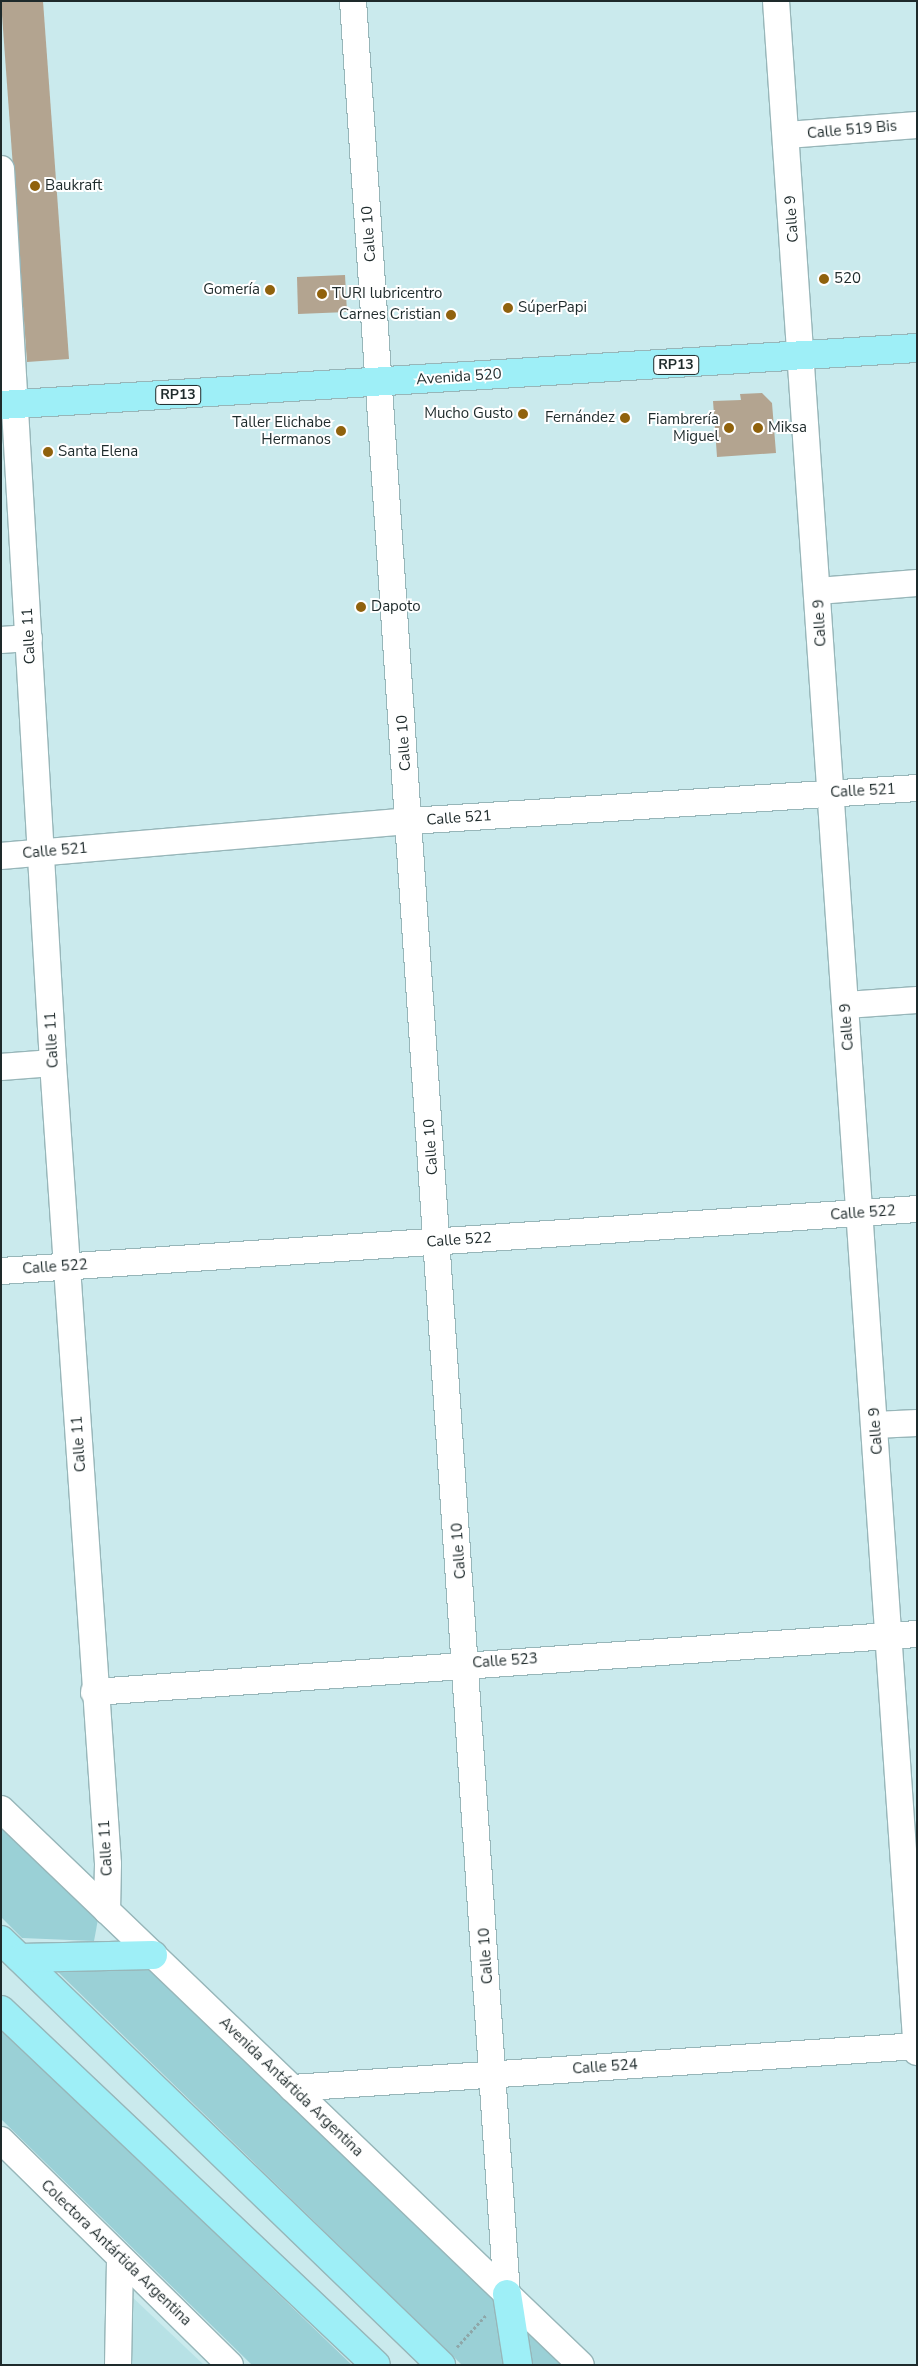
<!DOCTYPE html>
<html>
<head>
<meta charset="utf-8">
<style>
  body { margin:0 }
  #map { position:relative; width:918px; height:2366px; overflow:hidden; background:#caeaed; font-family:"Nunito Sans",sans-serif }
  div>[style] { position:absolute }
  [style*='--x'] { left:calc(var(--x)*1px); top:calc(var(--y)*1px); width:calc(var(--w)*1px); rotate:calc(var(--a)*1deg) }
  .built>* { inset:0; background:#b7e1e5 }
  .green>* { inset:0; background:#9ad0d6 }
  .building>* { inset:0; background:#b3a490 }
  .path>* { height:3px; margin-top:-1.5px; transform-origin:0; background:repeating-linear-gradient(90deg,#8ea7a9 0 2.5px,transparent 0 5px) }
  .roads { filter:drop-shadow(1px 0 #97b6b9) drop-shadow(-1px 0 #97b6b9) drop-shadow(0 1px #97b6b9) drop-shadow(0 -1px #97b6b9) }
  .minor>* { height:26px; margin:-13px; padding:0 13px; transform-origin:13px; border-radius:13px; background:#fff }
  .major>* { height:28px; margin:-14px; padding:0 14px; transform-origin:14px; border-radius:14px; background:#9eeff7 }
  .dots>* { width:14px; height:14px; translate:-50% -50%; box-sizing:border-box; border:2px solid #fff; border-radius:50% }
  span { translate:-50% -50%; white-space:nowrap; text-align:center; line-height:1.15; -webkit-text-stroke:4px #fff; paint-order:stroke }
  .shield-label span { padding:1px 4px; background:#fff; border:1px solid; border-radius:4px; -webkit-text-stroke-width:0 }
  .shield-label { font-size:14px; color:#1e2a2b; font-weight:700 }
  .street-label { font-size:15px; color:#1e2a2b }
  .poi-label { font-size:15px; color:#1e2a2b }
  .left { translate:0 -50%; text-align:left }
  .right { translate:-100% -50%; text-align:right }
  .frame { position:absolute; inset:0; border:2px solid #1e2a2b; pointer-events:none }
</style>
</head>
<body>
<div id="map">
  <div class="built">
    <div style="clip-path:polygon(129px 2294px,204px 2365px,129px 2365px)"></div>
  </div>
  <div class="green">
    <div style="clip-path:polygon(1px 1818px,99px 1914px,94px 1941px,22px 1938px,1px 1917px)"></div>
    <div style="clip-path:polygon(156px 1970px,501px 2306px,504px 2365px,462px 2365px,57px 1971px)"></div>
    <div style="clip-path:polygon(1px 2027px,352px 2365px,252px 2365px,1px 2119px)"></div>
    <div style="clip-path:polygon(527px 2328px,565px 2365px,531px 2365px)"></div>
  </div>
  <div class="building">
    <div style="clip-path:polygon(1px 1px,43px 1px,69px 359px,27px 362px)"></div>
    <div style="clip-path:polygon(345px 275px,347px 312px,298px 314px,297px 277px)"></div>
    <div style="clip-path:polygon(762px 393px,772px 403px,776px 453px,717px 457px,713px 401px,741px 400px,740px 394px)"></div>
  </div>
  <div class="path">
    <div style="--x:457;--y:2347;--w:43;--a:-47.8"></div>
  </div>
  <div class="roads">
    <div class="minor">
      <div style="--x:353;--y:1;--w:2298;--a:86.16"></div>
      <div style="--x:776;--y:1;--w:2056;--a:86.07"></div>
      <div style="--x:787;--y:135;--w:130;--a:-4.4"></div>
      <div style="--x:1;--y:169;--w:896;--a:86.67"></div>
      <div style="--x:53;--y:1063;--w:803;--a:86.07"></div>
      <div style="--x:108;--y:1864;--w:47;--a:91.2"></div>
      <div style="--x:818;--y:591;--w:99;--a:-4.6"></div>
      <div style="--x:1;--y:640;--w:28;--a:-4"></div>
      <div style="--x:1;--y:856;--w:410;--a:-4.9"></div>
      <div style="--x:410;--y:821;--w:508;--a:-3.72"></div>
      <div style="--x:846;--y:1005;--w:71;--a:-4"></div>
      <div style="--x:1;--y:1067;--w:52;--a:-4.4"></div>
      <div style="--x:1;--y:1271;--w:918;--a:-3.87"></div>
      <div style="--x:875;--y:1425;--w:42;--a:-2.7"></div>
      <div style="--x:94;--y:1692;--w:825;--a:-4.03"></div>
      <div style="--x:1;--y:1809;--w:803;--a:43.79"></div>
      <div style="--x:292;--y:2088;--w:626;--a:-3.84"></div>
      <div style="--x:1;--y:2140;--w:321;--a:44.5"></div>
      <div style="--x:118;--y:2365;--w:107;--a:-88.9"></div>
    </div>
    <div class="major">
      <div style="--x:1;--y:405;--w:918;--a:-3.56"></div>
      <div style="--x:1;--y:1940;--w:612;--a:44.01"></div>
      <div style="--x:20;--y:1958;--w:133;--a:-1.3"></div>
      <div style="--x:1;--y:2010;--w:516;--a:43.43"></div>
      <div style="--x:507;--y:2294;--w:72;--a:81.2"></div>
    </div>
  </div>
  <div class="dots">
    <div style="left:35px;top:186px;background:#90620d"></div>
    <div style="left:824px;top:279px;background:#90620d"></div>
    <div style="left:270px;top:290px;background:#90620d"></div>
    <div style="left:322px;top:294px;background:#90620d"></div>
    <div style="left:508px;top:308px;background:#90620d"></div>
    <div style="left:451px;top:315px;background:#90620d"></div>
    <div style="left:523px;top:414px;background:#90620d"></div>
    <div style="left:625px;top:418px;background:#90620d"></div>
    <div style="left:729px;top:428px;background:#90620d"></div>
    <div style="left:758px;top:428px;background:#90620d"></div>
    <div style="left:341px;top:431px;background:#90620d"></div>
    <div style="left:48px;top:452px;background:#90620d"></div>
    <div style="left:361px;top:607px;background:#90620d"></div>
  </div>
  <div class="shield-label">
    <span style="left:676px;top:365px">RP13</span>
    <span style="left:178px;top:395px">RP13</span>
  </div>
  <div class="street-label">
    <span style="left:852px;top:130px;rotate:-5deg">Calle 519 Bis</span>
    <span style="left:792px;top:219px;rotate:-94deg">Calle 9</span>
    <span style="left:369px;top:234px;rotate:-94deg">Calle 10</span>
    <span style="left:459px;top:377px;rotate:-4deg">Avenida 520</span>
    <span style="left:820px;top:623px;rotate:-93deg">Calle 9</span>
    <span style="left:29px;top:636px;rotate:-93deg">Calle 11</span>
    <span style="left:404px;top:743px;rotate:-94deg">Calle 10</span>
    <span style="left:863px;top:791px;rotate:-3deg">Calle 521</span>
    <span style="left:459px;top:818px;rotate:-4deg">Calle 521</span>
    <span style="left:55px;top:851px;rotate:-5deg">Calle 521</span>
    <span style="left:847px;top:1027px;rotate:-94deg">Calle 9</span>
    <span style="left:52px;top:1040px;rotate:-93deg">Calle 11</span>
    <span style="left:431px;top:1147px;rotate:-94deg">Calle 10</span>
    <span style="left:863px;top:1213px;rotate:-4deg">Calle 522</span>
    <span style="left:459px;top:1240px;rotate:-4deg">Calle 522</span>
    <span style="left:55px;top:1267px;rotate:-4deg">Calle 522</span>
    <span style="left:876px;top:1431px;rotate:-94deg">Calle 9</span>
    <span style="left:79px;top:1444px;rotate:-94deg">Calle 11</span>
    <span style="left:459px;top:1551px;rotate:-94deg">Calle 10</span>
    <span style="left:505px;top:1661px;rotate:-4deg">Calle 523</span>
    <span style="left:106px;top:1848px;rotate:-93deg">Calle 11</span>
    <span style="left:486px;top:1956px;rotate:-94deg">Calle 10</span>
    <span style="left:605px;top:2067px;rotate:-4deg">Calle 524</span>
    <span style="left:291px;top:2087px;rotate:44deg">Avenida Antártida Argentina</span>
    <span style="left:116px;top:2253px;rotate:44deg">Colectora Antártida Argentina</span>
  </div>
  <div class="poi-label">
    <span class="left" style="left:45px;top:186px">Baukraft</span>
    <span class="left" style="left:834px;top:279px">520</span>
    <span class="right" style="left:260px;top:290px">Gomería</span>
    <span class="left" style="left:332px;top:294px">TURI lubricentro</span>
    <span class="left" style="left:518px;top:308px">SúperPapi</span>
    <span class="right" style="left:441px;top:315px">Carnes Cristian</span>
    <span class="right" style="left:513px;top:414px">Mucho Gusto</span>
    <span class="right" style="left:615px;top:418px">Fernández</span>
    <span class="right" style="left:719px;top:428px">Fiambrería<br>Miguel</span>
    <span class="right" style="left:331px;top:431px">Taller Elichabe<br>Hermanos</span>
    <span class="left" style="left:768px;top:428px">Miksa</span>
    <span class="left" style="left:58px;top:452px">Santa Elena</span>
    <span class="left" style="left:371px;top:607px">Dapoto</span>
  </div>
  <div class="frame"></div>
</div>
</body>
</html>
